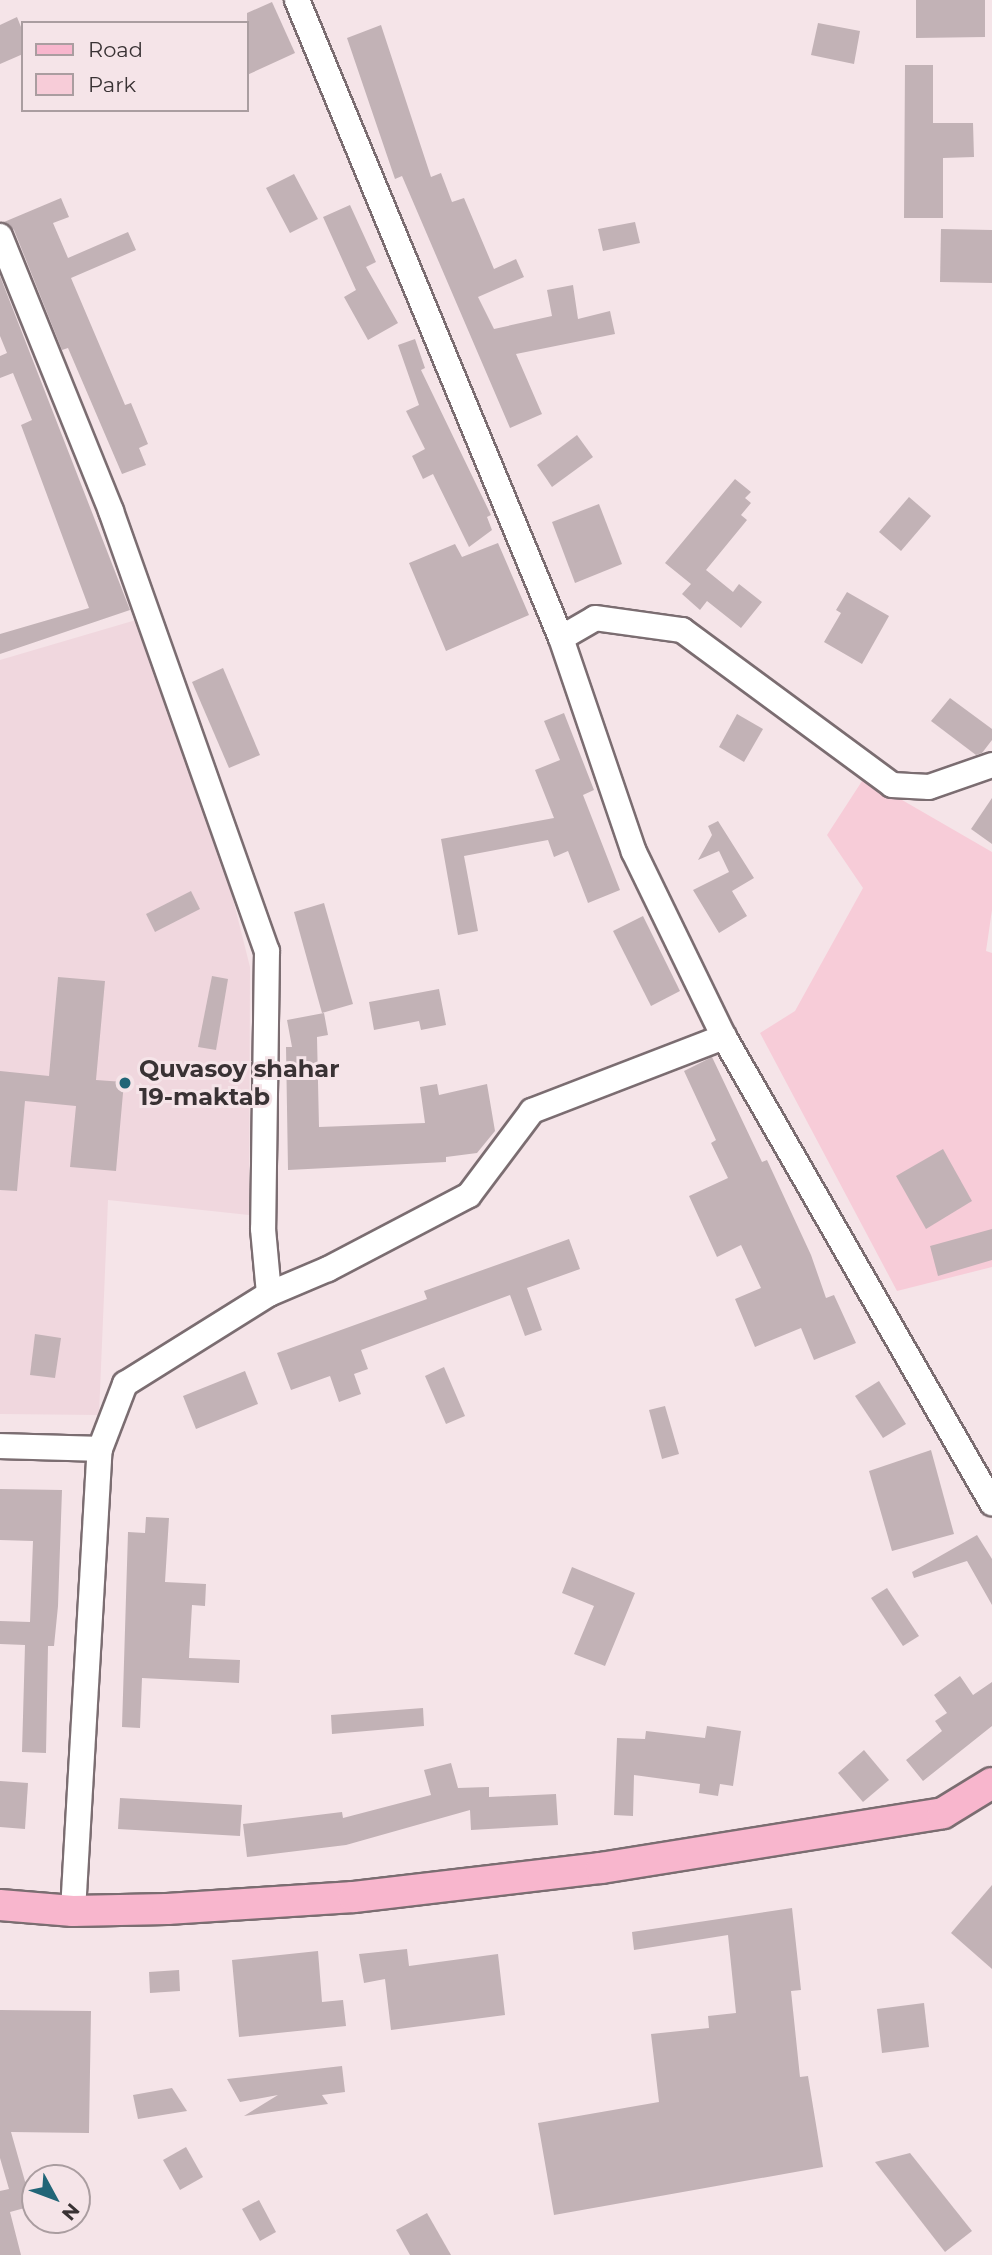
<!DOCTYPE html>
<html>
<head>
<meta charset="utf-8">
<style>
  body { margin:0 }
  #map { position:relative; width:992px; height:2255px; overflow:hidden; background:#f5e4e8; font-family:Montserrat,sans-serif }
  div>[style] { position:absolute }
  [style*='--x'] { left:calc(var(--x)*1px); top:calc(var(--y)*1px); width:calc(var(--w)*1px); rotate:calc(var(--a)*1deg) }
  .built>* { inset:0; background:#f0d7de }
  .green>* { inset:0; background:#f7ccd8 }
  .building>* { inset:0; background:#c2b2b6 }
  .roads { filter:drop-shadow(2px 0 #7b6d71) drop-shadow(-2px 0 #7b6d71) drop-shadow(0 2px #7b6d71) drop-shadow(0 -2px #7b6d71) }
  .minor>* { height:24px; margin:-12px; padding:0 12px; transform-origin:12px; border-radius:12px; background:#fff }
  .major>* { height:30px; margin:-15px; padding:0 15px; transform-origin:15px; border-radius:15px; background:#f8b6cd }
  .dots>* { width:19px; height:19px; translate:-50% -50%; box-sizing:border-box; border:4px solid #f5e4e8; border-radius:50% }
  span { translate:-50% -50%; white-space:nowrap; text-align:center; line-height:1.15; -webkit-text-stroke:6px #f5e4e8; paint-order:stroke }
  .poi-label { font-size:24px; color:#393234; font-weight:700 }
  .left { translate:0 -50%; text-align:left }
  .legend { position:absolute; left:21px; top:21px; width:228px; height:91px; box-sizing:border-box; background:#f5e4e8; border:2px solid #aa9da0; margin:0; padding:9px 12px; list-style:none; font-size:21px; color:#393234 }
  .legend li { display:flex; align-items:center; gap:14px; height:35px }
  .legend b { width:35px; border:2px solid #aa9da0 }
  .north { position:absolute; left:21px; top:2164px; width:70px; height:70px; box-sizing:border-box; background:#f5e4e8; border:2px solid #aa9da0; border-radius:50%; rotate:131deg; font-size:19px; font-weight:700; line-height:28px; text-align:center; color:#393234 }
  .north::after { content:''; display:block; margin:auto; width:24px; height:32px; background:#216577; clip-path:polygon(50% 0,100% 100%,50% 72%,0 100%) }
</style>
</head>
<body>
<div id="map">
  <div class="built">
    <div style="clip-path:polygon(136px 620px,225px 867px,250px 967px,249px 1215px,108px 1200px,99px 1415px,0 1414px,0 660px)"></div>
  </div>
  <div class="green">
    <div style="clip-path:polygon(864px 778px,992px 852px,992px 910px,986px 951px,992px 953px,992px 1267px,897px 1291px,760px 1033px,795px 1011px,863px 888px,827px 835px)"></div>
  </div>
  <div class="building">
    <div style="clip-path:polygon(916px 0,985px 0,985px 37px,916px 38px)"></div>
    <div style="clip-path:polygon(272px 2px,295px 53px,247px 75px,247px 13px)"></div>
    <div style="clip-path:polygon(17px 17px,23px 32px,23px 54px,0 64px,0 25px)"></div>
    <div style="clip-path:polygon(818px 23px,860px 31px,854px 64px,811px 55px)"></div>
    <div style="clip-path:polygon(381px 25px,431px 177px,441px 173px,452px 202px,464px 198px,494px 269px,516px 259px,524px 277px,478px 297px,494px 329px,552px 316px,547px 290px,573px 285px,578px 319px,610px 311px,615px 334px,516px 354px,542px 414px,510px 428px,402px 176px,395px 179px,347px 38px)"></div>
    <div style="clip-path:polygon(905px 65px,933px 65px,933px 123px,973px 123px,974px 157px,943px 158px,943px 218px,904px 218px)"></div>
    <div style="clip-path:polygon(294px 174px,318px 219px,290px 233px,266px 188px)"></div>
    <div style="clip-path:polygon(61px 198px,69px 217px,53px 223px,68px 258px,128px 232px,136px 250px,71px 278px,125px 405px,131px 403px,148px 444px,139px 448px,146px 465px,122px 474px,68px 348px,62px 350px,14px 230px,4px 222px)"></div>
    <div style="clip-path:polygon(350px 205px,376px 262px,366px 267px,398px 323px,368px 340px,344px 297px,356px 290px,323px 217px)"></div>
    <div style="clip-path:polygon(635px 222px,640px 243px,603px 251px,598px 229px)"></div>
    <div style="clip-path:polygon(941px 229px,992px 230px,992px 283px,940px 282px)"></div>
    <div style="clip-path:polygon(0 276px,130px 610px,0 654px,0 634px,89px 608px,21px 425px,32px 420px,13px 373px,0 378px,0 356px,7px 353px,0 336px)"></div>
    <div style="clip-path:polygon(415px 339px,425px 368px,421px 370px,491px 515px,487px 517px,492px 530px,469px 547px,433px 474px,423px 479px,412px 456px,425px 449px,406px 411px,419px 405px,398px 345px)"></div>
    <div style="clip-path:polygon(577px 435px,593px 457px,552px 487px,537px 465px)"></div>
    <div style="clip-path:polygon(735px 479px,751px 492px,745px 498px,751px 503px,741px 515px,747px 520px,706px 570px,733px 592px,739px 584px,762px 602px,741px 628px,707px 601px,700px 610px,682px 594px,691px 584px,665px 563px)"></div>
    <div style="clip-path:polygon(909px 497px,931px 516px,901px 551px,879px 532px)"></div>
    <div style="clip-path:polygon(599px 504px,622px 564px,575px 583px,552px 522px)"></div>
    <div style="clip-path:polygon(498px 543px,529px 615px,446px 651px,409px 563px,455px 544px,462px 557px)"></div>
    <div style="clip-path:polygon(847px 592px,889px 616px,862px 664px,824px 642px,841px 613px,836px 610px)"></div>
    <div style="clip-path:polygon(223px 668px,260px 755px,229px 768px,192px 682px)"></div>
    <div style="clip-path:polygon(950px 698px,992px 729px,992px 740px,982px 753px,976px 755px,931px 721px)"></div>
    <div style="clip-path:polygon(564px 713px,594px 790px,583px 795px,620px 890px,588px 903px,568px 851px,554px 857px,548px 840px,464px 856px,478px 931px,458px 935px,441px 839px,554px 818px,535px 770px,560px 760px,544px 721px)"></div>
    <div style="clip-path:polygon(737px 714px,763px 729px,744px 762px,719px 747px)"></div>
    <div style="clip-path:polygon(992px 798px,992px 844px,971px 829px)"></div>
    <div style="clip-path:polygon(718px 821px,754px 878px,732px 891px,747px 916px,719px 933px,693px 890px,729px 872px,719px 851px,698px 860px,712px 835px,708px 826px)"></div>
    <div style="clip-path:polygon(191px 891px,200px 909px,155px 932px,146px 914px)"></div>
    <div style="clip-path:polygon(324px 903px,353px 1004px,322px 1013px,294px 912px)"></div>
    <div style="clip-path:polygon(643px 916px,680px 991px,651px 1006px,613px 931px)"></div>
    <div style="clip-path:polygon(212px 976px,228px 979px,216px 1050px,198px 1047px)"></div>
    <div style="clip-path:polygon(58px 977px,105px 981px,96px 1080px,124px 1082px,116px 1171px,70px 1167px,76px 1106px,25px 1101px,17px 1191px,0 1190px,0 1071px,49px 1076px)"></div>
    <div style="clip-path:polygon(439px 989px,446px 1025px,421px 1030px,419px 1021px,374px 1030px,369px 1002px)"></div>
    <div style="clip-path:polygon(324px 1013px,328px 1035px,317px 1037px,319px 1127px,425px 1123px,420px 1087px,437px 1084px,439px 1095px,487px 1084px,495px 1131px,477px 1153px,446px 1157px,446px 1162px,288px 1170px,286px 1047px,292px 1047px,287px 1020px)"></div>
    <div style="clip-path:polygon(712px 1057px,762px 1162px,767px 1160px,811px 1255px,826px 1298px,834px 1295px,856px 1343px,814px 1360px,801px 1328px,755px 1347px,735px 1299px,761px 1288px,741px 1245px,717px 1257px,689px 1196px,728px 1178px,711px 1143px,716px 1140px,684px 1071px)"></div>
    <div style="clip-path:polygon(943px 1149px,972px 1201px,926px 1229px,896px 1176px)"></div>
    <div style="clip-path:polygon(992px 1229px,992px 1260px,938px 1276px,930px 1246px)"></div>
    <div style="clip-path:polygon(569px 1239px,580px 1269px,527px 1288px,542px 1330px,525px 1336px,510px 1295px,361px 1350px,368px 1369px,354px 1374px,361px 1394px,339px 1402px,330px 1376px,291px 1390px,277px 1353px,427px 1299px,424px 1291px)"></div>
    <div style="clip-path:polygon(35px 1334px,61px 1338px,55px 1378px,30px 1375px)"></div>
    <div style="clip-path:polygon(444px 1367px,465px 1416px,446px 1424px,425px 1376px)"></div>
    <div style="clip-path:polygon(245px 1371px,258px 1404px,196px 1429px,183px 1396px)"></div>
    <div style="clip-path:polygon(879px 1381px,906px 1424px,883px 1438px,855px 1396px)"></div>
    <div style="clip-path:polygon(665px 1406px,679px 1454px,662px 1459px,649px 1410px)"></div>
    <div style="clip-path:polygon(931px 1450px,954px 1534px,892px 1551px,869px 1471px)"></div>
    <div style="clip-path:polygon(0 1489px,62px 1490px,58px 1606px,54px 1646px,48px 1646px,46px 1753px,22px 1752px,25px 1645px,0 1644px,0 1621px,30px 1622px,33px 1541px,0 1540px)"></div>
    <div style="clip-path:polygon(146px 1517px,169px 1518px,165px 1582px,206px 1584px,205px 1606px,192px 1605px,189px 1658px,240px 1660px,239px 1683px,142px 1678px,140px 1728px,122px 1727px,128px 1532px,145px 1533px)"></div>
    <div style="clip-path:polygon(977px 1535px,992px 1559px,992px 1605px,967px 1561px,914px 1578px,912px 1572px)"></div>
    <div style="clip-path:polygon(572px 1567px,635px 1593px,605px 1666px,574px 1654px,594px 1606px,562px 1593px)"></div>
    <div style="clip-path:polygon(887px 1588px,919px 1636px,903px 1646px,871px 1598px)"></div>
    <div style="clip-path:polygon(960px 1676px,973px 1695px,992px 1682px,992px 1726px,923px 1781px,906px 1760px,942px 1731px,935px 1721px,947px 1713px,934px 1695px)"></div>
    <div style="clip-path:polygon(423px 1708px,424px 1726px,332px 1734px,331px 1715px)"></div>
    <div style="clip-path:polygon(707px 1726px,741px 1731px,733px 1786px,720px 1784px,718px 1796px,699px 1793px,700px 1784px,634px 1775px,633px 1816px,614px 1815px,617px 1738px,645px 1739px,646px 1731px,705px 1738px)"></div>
    <div style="clip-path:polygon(864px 1750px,889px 1780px,863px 1802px,838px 1773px)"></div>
    <div style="clip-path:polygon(451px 1763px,458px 1788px,489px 1787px,489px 1797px,556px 1794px,558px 1825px,471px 1830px,470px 1810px,346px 1845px,247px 1857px,243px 1824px,342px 1812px,343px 1818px,431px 1795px,424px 1770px)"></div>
    <div style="clip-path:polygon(0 1781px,28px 1783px,25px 1829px,0 1827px)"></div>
    <div style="clip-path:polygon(120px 1798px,242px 1805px,240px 1836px,118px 1829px)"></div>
    <div style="clip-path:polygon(992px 1885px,992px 1969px,951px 1933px)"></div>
    <div style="clip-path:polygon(792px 1908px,801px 1990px,791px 1991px,800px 2077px,808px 2076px,823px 2167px,554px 2215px,538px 2123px,659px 2102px,651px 2034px,709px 2028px,708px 2016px,736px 2013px,728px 1935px,634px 1950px,632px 1932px)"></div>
    <div style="clip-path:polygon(407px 1949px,409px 1966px,498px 1954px,505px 2015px,391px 2030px,385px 1979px,364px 1983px,359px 1954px)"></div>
    <div style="clip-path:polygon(318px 1951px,322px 2002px,343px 2000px,346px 2026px,239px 2037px,232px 1960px)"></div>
    <div style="clip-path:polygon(179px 1970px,180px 1991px,150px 1993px,149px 1972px)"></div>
    <div style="clip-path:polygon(924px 2003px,929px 2047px,882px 2053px,877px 2009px)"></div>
    <div style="clip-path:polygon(0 2010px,91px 2011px,89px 2133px,11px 2132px,32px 2206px,10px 2212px,21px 2255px,0 2255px,0 2191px,9px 2189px,0 2158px)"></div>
    <div style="clip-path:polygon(342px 2066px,345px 2092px,322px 2095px,328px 2104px,244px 2116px,278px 2095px,240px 2102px,227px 2079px)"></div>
    <div style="clip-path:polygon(172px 2088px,187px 2111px,138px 2119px,133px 2095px)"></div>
    <div style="clip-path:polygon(186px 2147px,203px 2177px,180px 2190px,163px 2160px)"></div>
    <div style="clip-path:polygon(910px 2153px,972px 2231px,945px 2252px,875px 2162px)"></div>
    <div style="clip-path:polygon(259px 2200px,276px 2232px,260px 2241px,242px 2209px)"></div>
    <div style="clip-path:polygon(427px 2213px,451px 2255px,410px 2255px,396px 2230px)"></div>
  </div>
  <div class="roads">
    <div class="minor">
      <div style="--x:297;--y:0;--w:690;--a:67.52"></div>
      <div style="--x:561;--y:638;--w:226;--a:71.2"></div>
      <div style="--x:634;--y:852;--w:206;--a:64.1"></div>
      <div style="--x:724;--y:1037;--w:538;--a:60.1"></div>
      <div style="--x:0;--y:236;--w:297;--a:68"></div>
      <div style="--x:111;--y:511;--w:467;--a:70.5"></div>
      <div style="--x:267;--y:951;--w:278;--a:90.8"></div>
      <div style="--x:263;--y:1229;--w:65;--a:84.7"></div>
      <div style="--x:561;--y:638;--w:39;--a:-30"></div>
      <div style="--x:595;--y:618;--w:88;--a:7.9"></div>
      <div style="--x:682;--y:630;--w:261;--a:36.4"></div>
      <div style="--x:892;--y:785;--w:37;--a:3"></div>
      <div style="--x:929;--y:787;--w:67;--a:-19.2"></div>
      <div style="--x:0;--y:1446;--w:100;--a:1.7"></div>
      <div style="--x:73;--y:1911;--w:463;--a:-86.7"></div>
      <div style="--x:100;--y:1449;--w:70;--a:-69"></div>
      <div style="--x:125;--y:1384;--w:170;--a:-32"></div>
      <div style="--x:269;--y:1294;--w:64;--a:-23"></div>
      <div style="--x:328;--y:1269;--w:159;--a:-27.7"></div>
      <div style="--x:469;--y:1195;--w:105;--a:-53.1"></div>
      <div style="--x:532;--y:1111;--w:206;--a:-21.1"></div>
    </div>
    <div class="major">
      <div style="--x:0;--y:1905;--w:73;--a:4.7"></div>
      <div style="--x:73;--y:1911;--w:94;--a:-1.2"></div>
      <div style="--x:167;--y:1909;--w:187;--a:-3.7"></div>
      <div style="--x:354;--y:1897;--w:249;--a:-6.7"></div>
      <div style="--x:601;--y:1868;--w:346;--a:-9.1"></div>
      <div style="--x:943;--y:1813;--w:57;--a:-31.5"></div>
    </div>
  </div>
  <div class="dots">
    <div style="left:125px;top:1083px;background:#216577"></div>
  </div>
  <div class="poi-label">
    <span class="left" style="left:139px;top:1083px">Quvasoy shahar<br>19-maktab</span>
  </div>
  <ul class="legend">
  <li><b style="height:9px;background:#f8b6cd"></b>Road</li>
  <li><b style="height:19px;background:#f7ccd8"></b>Park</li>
  </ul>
  <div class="north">N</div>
</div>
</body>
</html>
